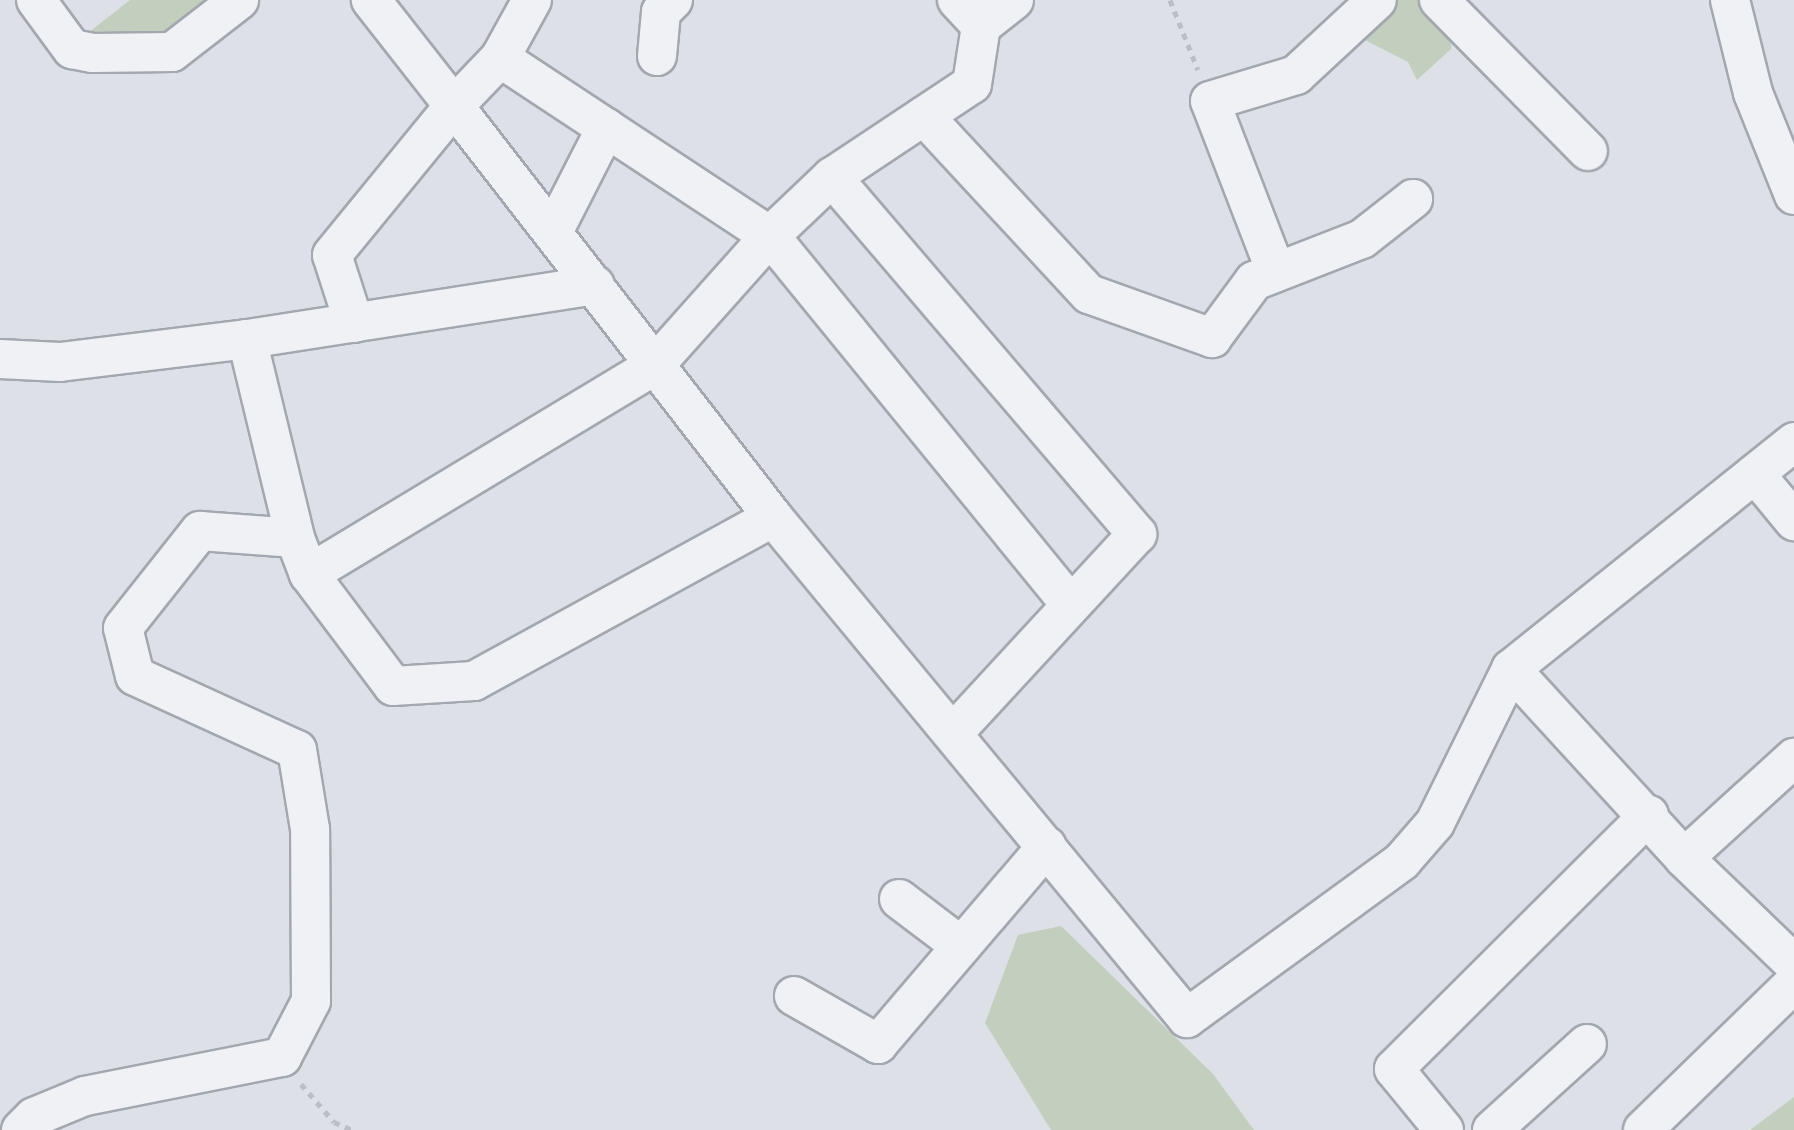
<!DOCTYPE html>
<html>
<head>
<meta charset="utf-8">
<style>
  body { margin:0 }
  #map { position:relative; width:1794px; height:1130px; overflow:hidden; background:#dde0e6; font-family:"Sofia Sans Condensed",sans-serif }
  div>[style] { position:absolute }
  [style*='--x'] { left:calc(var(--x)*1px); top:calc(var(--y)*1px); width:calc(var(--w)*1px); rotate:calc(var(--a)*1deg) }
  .green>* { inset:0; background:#c2cfbf }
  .path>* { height:5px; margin-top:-2.5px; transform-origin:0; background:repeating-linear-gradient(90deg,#bbbec5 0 6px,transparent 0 12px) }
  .roads { filter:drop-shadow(2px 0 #a3a7af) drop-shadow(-2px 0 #a3a7af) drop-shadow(0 2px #a3a7af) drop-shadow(0 -2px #a3a7af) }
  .minor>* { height:38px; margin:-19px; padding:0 19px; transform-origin:19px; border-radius:19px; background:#eff1f5 }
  span { translate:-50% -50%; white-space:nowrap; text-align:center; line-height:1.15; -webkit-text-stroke:6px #eceff4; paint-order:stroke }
</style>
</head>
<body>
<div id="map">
  <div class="green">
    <div style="clip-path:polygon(130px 0,215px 0,164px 42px,84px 36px)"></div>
    <div style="clip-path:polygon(1392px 0,1425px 0,1454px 26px,1451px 49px,1417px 80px,1408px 62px,1357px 36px)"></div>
    <div style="clip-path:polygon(1061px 926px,1213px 1074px,1254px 1130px,1051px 1130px,985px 1023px,1018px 935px)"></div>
    <div style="clip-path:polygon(1794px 1097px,1794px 1130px,1750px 1130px)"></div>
  </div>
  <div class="path">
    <div style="--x:1170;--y:0;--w:75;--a:68.2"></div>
    <div style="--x:301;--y:1084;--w:50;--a:49"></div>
    <div style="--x:334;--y:1122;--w:21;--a:23"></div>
  </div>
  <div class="roads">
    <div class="minor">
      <div style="--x:36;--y:0;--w:61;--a:53.7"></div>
      <div style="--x:72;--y:49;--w:21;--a:11"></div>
      <div style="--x:93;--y:53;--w:79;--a:-0.7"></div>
      <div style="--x:172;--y:52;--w:85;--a:-37.8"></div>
      <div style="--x:532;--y:0;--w:66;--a:118.9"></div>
      <div style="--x:500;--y:58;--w:66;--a:133.8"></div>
      <div style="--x:454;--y:106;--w:520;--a:52.18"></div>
      <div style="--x:773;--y:517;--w:650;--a:50.43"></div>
      <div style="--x:1187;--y:1018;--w:266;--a:-36.1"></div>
      <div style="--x:1402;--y:861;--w:50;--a:-49"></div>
      <div style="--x:1435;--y:823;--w:172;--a:-63.7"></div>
      <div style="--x:1511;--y:669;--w:363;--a:-38.7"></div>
      <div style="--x:957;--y:0;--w:35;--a:47"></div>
      <div style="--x:1439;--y:0;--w:212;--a:45.4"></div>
      <div style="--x:1730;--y:0;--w:96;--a:76.1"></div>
      <div style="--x:1753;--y:93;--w:110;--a:68.1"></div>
      <div style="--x:657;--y:56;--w:44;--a:-84.8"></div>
      <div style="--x:661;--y:12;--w:17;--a:-45"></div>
      <div style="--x:500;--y:58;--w:323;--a:33.4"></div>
      <div style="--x:770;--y:236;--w:476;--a:50.8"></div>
      <div style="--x:924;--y:116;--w:243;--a:47.2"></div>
      <div style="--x:1089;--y:294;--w:131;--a:19.7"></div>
      <div style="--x:1212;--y:338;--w:71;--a:-53.6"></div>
      <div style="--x:1254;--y:281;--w:116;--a:-21.3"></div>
      <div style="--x:1362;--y:239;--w:65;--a:-38.1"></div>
      <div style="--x:832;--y:177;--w:470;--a:49.5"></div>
      <div style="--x:1137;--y:534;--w:270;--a:132.7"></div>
      <div style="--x:553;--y:232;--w:117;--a:-63"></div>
      <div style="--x:1276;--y:272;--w:183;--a:-111.1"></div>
      <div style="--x:1210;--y:101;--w:90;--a:-16.8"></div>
      <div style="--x:1296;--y:75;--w:110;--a:-42.8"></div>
      <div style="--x:354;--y:323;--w:71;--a:-107.9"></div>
      <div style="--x:332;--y:255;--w:193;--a:-50.7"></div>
      <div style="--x:454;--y:106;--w:135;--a:-128.1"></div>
      <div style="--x:247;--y:339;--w:205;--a:76.4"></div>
      <div style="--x:295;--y:538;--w:39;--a:69"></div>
      <div style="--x:309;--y:574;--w:140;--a:53.1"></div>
      <div style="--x:393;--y:686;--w:81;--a:-3.5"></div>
      <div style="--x:474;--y:681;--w:341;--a:-28.7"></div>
      <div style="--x:0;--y:359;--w:60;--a:2.9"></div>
      <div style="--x:60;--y:362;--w:188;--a:-7"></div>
      <div style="--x:247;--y:339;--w:352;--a:-8.8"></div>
      <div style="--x:1756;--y:475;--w:60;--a:50.4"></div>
      <div style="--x:309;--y:574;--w:404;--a:-31.1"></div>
      <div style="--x:655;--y:365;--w:173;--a:-48.3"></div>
      <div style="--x:770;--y:236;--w:86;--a:-43.6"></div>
      <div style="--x:832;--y:177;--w:168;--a:-33.6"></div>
      <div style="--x:972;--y:84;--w:59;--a:-81.2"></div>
      <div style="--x:981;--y:26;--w:42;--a:-38.2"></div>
      <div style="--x:1511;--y:669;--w:256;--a:47.5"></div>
      <div style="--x:1684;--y:858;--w:153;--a:43.9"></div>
      <div style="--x:1684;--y:858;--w:149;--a:-42.3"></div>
      <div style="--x:899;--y:899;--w:78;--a:37.2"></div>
      <div style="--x:794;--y:996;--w:97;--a:29.7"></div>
      <div style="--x:878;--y:1044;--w:260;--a:-49.5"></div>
      <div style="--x:21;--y:1130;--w:18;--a:-45"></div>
      <div style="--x:34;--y:1117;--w:55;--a:-22.4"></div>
      <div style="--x:85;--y:1096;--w:201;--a:-11.2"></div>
      <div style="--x:282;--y:1057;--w:63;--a:-62.6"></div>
      <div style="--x:311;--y:1001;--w:172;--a:-90.3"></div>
      <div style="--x:310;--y:829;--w:80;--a:-99.3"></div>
      <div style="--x:297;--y:750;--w:178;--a:-155.4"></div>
      <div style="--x:135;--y:676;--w:49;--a:-104"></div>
      <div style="--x:123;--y:628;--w:124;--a:-51.6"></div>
      <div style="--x:200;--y:531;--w:95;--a:4.2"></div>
      <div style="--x:1444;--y:1130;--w:79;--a:-129.3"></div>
      <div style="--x:1394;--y:1069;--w:360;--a:-44.9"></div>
      <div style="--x:1492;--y:1130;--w:128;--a:-42.2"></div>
      <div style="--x:1643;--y:1130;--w:211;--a:-44.2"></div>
    </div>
  </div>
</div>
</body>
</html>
